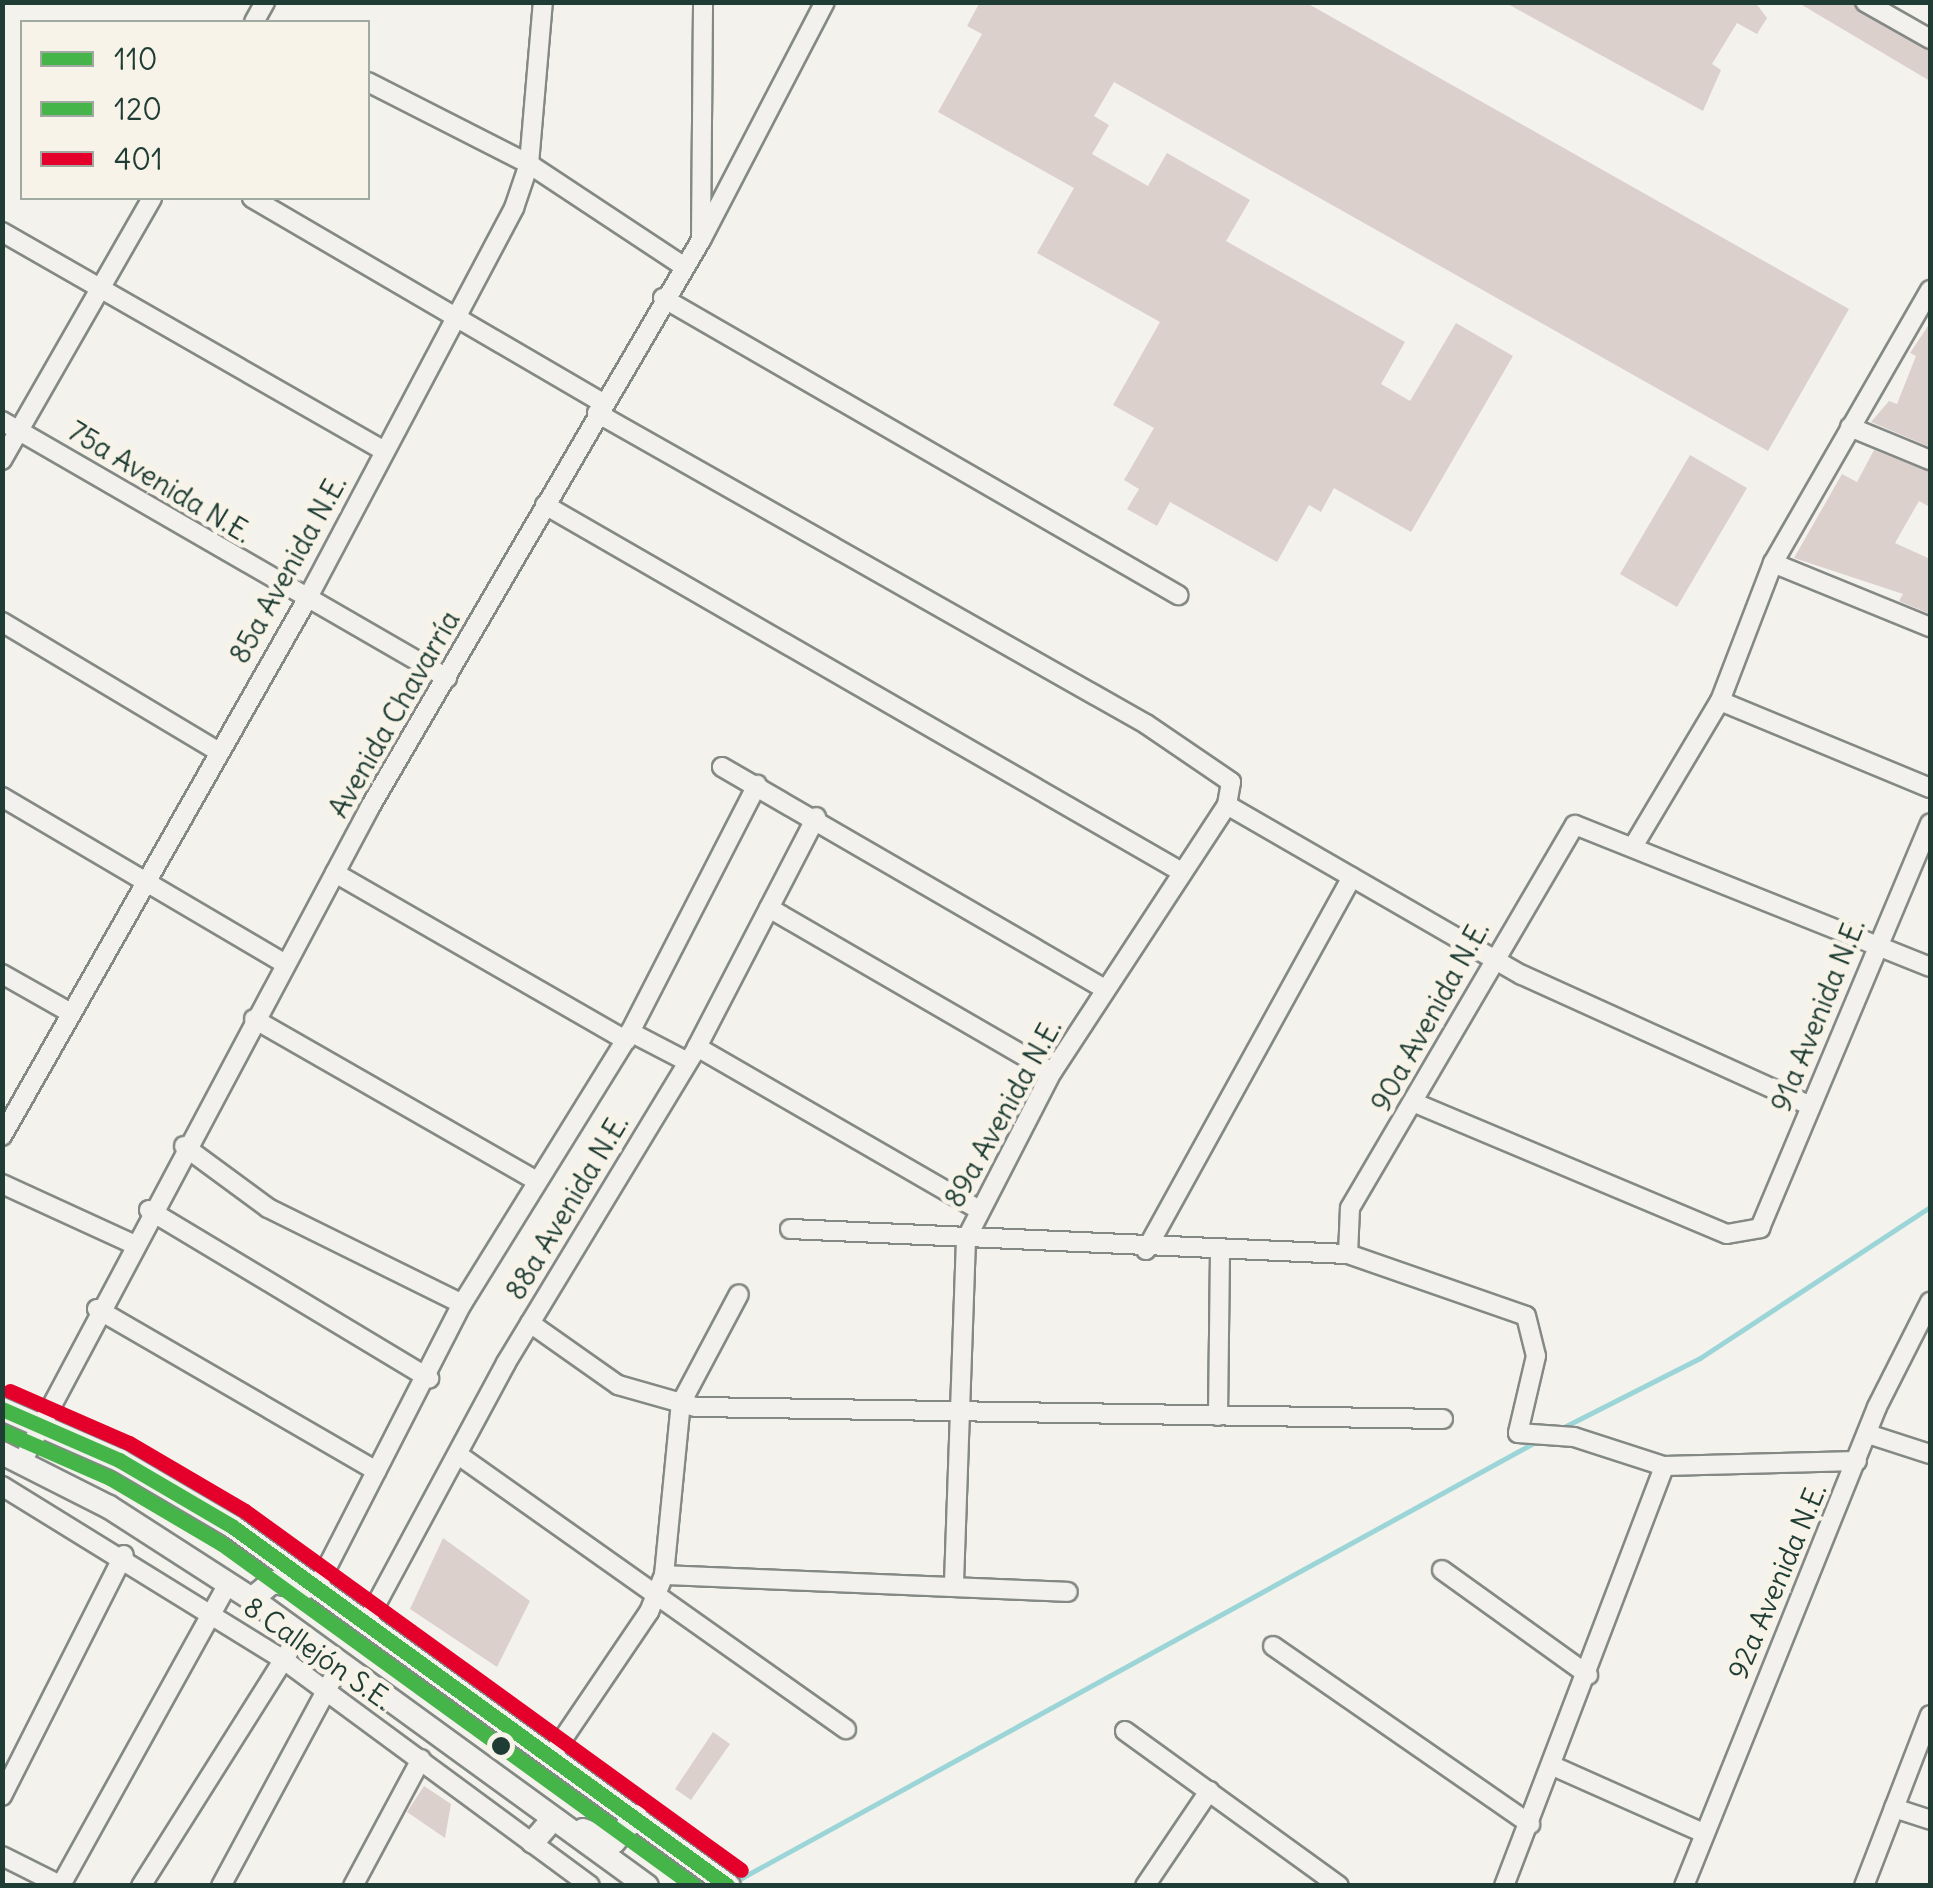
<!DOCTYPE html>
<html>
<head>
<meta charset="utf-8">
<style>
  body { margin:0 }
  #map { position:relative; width:1933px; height:1888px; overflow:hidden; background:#f4f2ec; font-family:Delius,sans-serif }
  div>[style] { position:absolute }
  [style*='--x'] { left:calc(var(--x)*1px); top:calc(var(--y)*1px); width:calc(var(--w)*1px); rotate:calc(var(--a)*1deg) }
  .stream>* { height:5px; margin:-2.5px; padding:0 2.5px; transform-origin:2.5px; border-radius:2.5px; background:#9cd5d8 }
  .building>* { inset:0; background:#dcd0cd }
  .roads { filter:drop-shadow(2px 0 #848985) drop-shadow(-2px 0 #848985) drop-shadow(0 2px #848985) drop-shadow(0 -2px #848985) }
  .minor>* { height:18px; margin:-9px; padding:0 9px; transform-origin:9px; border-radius:9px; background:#f2f1ed }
  .major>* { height:22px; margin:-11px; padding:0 11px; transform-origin:11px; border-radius:11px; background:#f2f1ed }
  .bus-1>* { height:15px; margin:-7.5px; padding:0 7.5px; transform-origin:7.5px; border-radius:7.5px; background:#45b549 }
  .bus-2>* { height:15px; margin:-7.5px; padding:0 7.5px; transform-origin:7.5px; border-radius:7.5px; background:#45b549 }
  .bus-3>* { height:15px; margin:-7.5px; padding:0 7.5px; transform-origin:7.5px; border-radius:7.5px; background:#e4002b }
  .dots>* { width:28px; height:28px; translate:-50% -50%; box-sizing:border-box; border:5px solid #f7f3e8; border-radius:50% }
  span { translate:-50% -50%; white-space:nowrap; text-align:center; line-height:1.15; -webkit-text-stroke:10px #f7f3e8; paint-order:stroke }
  .street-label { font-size:28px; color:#1f3d34 }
  .frame { position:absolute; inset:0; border:5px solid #1f3d34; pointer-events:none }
  .legend { position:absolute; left:20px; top:20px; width:350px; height:180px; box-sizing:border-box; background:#f7f3e8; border:2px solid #a1aaa0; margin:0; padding:12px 18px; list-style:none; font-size:30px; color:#1f3d34 }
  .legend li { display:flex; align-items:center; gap:20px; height:50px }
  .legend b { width:50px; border:2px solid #a1aaa0 }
</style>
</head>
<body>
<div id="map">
  <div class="stream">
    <div style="--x:1560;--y:1429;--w:157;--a:-26.9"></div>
    <div style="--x:1700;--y:1358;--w:275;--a:-33.3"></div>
    <div style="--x:736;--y:1881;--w:914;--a:-28.78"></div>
  </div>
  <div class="building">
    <div style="clip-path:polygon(980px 2px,1305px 2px,1849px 309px,1768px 451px,1114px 82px,1094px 116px,1109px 125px,1092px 154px,1148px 186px,1167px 153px,1250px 200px,1226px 241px,1405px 342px,1381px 384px,1410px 401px,1456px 323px,1513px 356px,1411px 532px,1334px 488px,1321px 512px,1309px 505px,1277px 562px,1170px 502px,1157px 526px,1127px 509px,1139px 489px,1124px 480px,1154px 428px,1113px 405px,1160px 322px,1037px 253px,1074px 188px,938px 112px,982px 34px,967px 26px)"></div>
    <div style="clip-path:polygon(1504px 2px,1755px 2px,1767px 18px,1757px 34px,1737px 23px,1712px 64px,1721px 70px,1703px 111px)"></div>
    <div style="clip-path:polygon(1797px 2px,1853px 2px,1930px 51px,1930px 81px)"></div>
    <div style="clip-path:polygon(1930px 323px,1930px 447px,1871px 422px,1889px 401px,1897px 404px,1916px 356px,1910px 353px)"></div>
    <div style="clip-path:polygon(1874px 450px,1930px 472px,1930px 507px,1919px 501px,1895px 543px,1930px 559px,1930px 614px,1899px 601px,1903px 594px,1794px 558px,1842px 474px,1857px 482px)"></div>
    <div style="clip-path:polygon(1690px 455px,1747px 488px,1677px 607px,1620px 574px)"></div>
    <div style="clip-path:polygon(443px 1538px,530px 1601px,497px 1667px,410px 1609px)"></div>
    <div style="clip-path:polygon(713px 1732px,730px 1744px,691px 1800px,675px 1789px)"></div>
    <div style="clip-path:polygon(424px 1786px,451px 1804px,445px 1838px,407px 1812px)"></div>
  </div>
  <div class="roads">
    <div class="minor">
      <div style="--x:1865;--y:2;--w:75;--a:29.6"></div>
      <div style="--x:254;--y:22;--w:23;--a:-61"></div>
      <div style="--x:368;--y:82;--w:181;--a:27"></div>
      <div style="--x:529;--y:164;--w:185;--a:33.5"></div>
      <div style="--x:252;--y:198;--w:403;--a:30.3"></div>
      <div style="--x:2;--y:232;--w:440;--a:29.8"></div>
      <div style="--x:701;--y:237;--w:235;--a:-89.5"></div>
      <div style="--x:663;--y:298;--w:595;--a:29.97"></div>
      <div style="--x:597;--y:413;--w:631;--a:29.53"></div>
      <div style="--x:1146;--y:724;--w:103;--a:34.3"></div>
      <div style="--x:1231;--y:782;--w:23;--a:100"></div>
      <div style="--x:1227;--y:805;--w:319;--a:123.2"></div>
      <div style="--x:1052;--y:1072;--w:188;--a:117.2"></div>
      <div style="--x:966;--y:1239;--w:348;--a:92"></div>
      <div style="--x:2;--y:421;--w:514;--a:30.01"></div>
      <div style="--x:1850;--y:427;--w:87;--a:22.4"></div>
      <div style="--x:2;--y:460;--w:302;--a:-60.2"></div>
      <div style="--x:545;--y:505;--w:733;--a:29.96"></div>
      <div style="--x:1773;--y:563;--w:170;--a:22.2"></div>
      <div style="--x:2;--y:622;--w:249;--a:30.9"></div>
      <div style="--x:1720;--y:701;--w:227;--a:22.5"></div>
      <div style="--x:722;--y:767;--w:443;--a:30.1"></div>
      <div style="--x:2;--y:797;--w:327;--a:30.5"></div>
      <div style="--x:1227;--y:805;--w:340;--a:30"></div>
      <div style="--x:1522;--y:975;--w:317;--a:24.4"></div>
      <div style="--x:1634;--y:845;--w:168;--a:-59.2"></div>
      <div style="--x:1720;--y:701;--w:148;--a:-69"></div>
      <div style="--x:1773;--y:563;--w:315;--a:-60.1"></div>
      <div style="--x:335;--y:873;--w:336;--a:29.9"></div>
      <div style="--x:769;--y:908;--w:327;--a:30.1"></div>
      <div style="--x:2;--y:974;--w:79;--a:29.5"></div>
      <div style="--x:254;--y:1019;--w:324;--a:29.8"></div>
      <div style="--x:630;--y:1032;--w:63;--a:27.4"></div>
      <div style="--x:697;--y:1047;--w:324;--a:30"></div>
      <div style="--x:1415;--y:1103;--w:338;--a:22.8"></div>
      <div style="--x:1727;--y:1234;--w:34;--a:-10"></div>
      <div style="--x:1760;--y:1228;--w:439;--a:-67.2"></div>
      <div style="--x:2;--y:1136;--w:615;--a:-60.39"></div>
      <div style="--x:306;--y:601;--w:445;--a:-62.1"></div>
      <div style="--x:514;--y:208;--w:46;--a:-71.2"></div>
      <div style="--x:529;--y:164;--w:163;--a:-85.1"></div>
      <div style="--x:184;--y:1146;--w:104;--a:36.4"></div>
      <div style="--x:268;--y:1208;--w:216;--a:26.3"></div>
      <div style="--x:2;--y:1184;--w:142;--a:24.6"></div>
      <div style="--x:149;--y:1210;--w:327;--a:31"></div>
      <div style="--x:790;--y:1229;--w:559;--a:2.57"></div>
      <div style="--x:1348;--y:1254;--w:188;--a:19.2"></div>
      <div style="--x:1526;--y:1316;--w:41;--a:76"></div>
      <div style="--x:1536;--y:1356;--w:79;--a:103.2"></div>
      <div style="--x:1518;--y:1433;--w:56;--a:4.1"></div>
      <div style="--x:1574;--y:1437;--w:95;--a:17.9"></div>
      <div style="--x:1664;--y:1466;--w:193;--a:-1.5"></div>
      <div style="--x:1146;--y:1250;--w:426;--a:-61.1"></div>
      <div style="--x:1348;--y:1254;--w:46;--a:-87.5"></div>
      <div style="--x:1350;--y:1208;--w:444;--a:-59.6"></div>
      <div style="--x:1575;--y:825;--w:382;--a:21.8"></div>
      <div style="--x:97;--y:1309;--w:323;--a:30.1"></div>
      <div style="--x:530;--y:1323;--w:108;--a:35.2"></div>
      <div style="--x:618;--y:1385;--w:81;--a:15.8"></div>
      <div style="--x:696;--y:1407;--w:747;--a:0.92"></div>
      <div style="--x:1218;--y:1416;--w:163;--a:-89.3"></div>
      <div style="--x:1868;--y:1434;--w:65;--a:17.9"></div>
      <div style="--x:460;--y:1456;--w:473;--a:35.3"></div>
      <div style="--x:23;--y:1460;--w:739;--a:-62.01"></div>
      <div style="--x:370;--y:807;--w:657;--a:-59.72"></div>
      <div style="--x:701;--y:240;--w:268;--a:-62.5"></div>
      <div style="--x:2;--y:1486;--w:331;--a:31.7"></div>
      <div style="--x:284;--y:1660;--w:380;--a:36.4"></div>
      <div style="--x:1442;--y:1570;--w:180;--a:35.7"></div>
      <div style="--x:664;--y:1575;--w:404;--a:2.4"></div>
      <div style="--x:316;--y:1589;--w:320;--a:-62.9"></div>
      <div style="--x:462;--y:1304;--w:311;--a:-58.2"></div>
      <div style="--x:626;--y:1040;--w:287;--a:-62.8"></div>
      <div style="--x:365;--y:1625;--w:298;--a:-61.7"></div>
      <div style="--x:506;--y:1363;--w:369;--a:-58.8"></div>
      <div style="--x:697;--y:1047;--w:259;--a:-62.6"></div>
      <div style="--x:1273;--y:1646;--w:313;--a:34.7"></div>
      <div style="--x:1125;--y:1731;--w:264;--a:35.9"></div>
      <div style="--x:552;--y:1755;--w:173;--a:-55.9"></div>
      <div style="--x:649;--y:1612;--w:40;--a:-68"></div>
      <div style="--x:664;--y:1575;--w:173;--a:-84.4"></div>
      <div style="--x:681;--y:1403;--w:123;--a:-62"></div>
      <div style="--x:1553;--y:1766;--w:162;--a:24"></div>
      <div style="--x:2;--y:1796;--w:270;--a:-63.2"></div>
      <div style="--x:1894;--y:1808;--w:38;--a:18"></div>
      <div style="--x:2;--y:1856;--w:67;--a:26.6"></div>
      <div style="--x:61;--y:1885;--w:344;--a:-61"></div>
      <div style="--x:141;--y:1886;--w:298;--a:-57.8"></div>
      <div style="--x:221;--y:1886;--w:253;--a:-61.7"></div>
      <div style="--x:353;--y:1886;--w:144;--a:-61.8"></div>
      <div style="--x:1145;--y:1886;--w:115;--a:-56"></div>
      <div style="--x:1504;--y:1886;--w:449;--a:-69.1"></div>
      <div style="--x:1684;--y:1886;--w:516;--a:-68.05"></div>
      <div style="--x:1877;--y:1407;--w:118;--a:-63.2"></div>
      <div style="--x:1864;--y:1886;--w:183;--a:-68.9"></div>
    </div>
    <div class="major">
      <div style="--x:2;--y:1409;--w:128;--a:23.6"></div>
      <div style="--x:119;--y:1460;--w:132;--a:30.4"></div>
      <div style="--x:233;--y:1527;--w:612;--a:35.9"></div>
      <div style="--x:2;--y:1453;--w:120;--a:26.8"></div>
      <div style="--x:109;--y:1507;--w:170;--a:32.8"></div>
      <div style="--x:252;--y:1599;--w:488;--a:36"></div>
      <div style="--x:252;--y:1599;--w:26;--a:-40"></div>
      <div style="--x:272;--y:1582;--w:36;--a:8"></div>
      <div style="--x:583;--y:1830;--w:33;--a:21"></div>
      <div style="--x:614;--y:1842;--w:34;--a:-50"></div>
      <div style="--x:533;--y:1842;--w:29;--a:-49"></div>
    </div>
  </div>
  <div class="bus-1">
    <div style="--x:2;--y:1409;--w:128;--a:23.6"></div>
    <div style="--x:119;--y:1460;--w:132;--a:30.4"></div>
    <div style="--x:233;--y:1527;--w:611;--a:35.95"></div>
  </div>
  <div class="bus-2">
    <div style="--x:2;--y:1431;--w:118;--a:23.5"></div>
    <div style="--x:110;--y:1478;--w:130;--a:30.5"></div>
    <div style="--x:222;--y:1544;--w:583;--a:35.93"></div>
  </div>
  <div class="bus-3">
    <div style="--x:10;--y:1391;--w:130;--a:23.6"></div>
    <div style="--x:129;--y:1443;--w:134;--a:30.4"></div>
    <div style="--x:245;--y:1511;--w:612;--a:35.9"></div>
  </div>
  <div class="dots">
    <div style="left:501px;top:1746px;background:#1f3d34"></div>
  </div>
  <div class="street-label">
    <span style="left:160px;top:482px;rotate:31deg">75a Avenida N.E.</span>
    <span style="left:288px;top:569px;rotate:-61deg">85a Avenida N.E.</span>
    <span style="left:394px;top:714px;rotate:-60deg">Avenida Chavarría</span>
    <span style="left:1818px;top:1015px;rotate:-68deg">91a Avenida N.E.</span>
    <span style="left:1430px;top:1016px;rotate:-61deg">90a Avenida N.E.</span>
    <span style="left:1003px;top:1113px;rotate:-61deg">89a Avenida N.E.</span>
    <span style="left:567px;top:1207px;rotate:-59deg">88a Avenida N.E.</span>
    <span style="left:1777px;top:1581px;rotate:-67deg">92a Avenida N.E.</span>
    <span style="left:318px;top:1653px;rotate:35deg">8 Callejón S.E.</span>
  </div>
  <div class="frame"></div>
  <ul class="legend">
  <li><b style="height:12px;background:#45b549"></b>110</li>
  <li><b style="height:12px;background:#45b549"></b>120</li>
  <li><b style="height:12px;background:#e4002b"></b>401</li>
  </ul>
</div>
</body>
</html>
